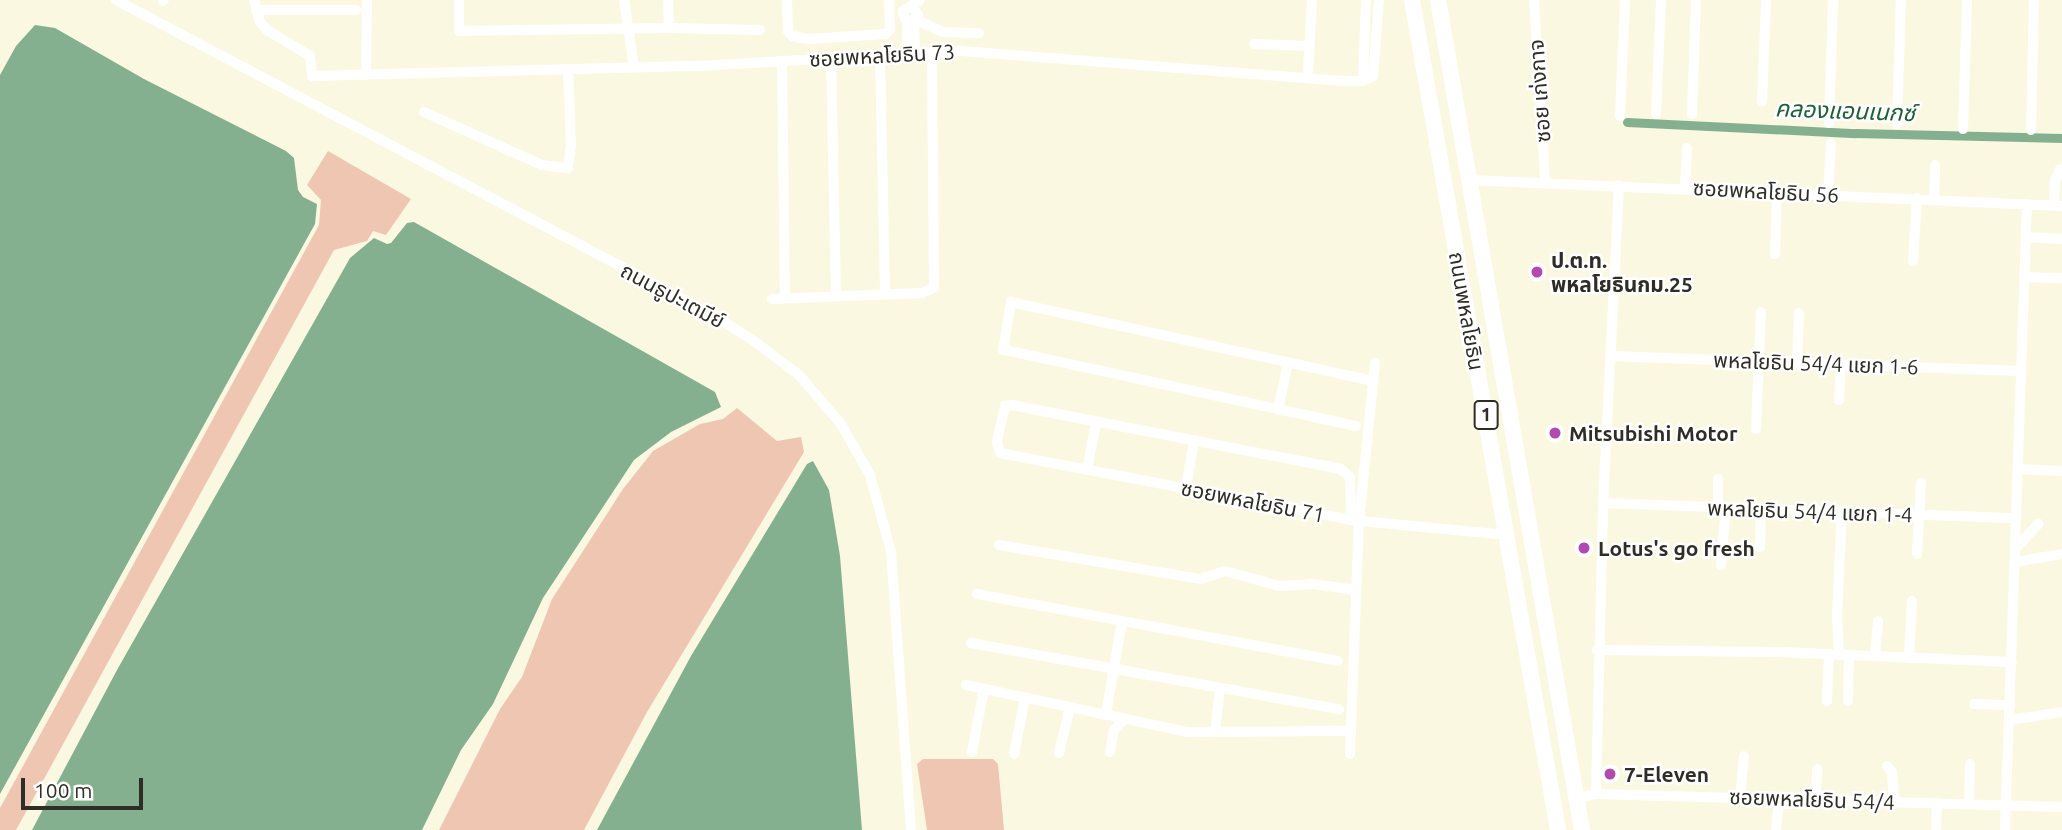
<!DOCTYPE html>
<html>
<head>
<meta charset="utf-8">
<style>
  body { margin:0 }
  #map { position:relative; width:2062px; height:830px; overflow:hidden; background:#fbf8e2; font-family:Ubuntu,"Noto Sans Thai",sans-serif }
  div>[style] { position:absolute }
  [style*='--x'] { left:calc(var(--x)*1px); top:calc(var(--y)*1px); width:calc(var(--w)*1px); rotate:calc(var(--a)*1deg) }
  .green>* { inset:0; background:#eec6b2 }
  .water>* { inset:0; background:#85b090 }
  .canal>* { height:9px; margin:-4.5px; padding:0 4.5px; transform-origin:4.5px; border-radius:4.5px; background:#85b090 }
  .minor>* { height:10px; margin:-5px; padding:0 5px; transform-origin:5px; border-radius:5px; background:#fff }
  .primary>* { height:16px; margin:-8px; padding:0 8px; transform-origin:8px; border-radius:8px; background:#fff }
  .dots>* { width:19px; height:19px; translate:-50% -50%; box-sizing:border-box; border:4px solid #fff; border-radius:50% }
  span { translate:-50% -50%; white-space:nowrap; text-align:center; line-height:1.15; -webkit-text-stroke:5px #fff; paint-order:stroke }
  .shield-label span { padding:2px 5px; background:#fff; border:2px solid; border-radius:5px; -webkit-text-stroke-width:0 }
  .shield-label { font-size:19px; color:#2f2e26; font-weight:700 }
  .street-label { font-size:21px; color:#2f2e26 }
  .poi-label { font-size:21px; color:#2f2e26; font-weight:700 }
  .left { translate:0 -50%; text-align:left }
  .water-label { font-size:23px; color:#1e5f36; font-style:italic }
  .scale { position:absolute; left:21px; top:778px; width:122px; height:32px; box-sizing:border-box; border:4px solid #2f2e26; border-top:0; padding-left:9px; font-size:21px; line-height:24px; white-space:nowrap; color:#2f2e26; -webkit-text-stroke:5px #fff; paint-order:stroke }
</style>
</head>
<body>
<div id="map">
  <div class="green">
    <div style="clip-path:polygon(328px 151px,411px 199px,386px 235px,373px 231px,367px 241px,334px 250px,16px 830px,0 830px,0 808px,319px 225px,321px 200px,307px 185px)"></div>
    <div style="clip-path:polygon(737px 408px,777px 441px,801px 437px,804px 452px,647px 712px,584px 830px,439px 830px,500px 709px,522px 677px,552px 599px,623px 489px,653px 451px,700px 424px,723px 419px)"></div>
    <div style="clip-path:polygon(923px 759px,993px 759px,998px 764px,1004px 830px,927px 830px,917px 764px)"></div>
  </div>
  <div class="water">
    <div style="clip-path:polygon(35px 25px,55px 28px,144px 79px,286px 151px,294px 158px,298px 190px,303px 197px,317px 204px,315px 224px,0 794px,0 75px,16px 46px)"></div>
    <div style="clip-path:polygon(414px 222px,715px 392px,721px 407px,671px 432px,634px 460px,543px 598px,493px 704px,461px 750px,422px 830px,32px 830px,117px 670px,350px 258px,374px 238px,387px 244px,391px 243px,407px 223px)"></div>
    <div style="clip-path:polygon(813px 461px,829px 490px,840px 556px,862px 830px,597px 830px,691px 656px,807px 464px)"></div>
  </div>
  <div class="canal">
    <div style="--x:1627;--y:122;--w:229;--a:2.8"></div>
    <div style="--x:1856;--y:133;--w:206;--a:1.4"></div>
  </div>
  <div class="minor">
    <div style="--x:116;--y:0;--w:677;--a:27.81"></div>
    <div style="--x:715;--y:316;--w:46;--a:32.7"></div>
    <div style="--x:754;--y:341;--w:56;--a:37.1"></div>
    <div style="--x:799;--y:375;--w:65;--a:49.4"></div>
    <div style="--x:841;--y:424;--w:59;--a:60.4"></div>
    <div style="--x:870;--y:475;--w:80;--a:74.7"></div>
    <div style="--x:891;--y:552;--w:279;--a:85.9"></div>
    <div style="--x:254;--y:0;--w:23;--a:75"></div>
    <div style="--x:260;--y:22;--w:11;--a:49"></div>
    <div style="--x:267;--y:30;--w:50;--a:31.2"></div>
    <div style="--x:310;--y:56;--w:20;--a:84"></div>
    <div style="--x:312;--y:76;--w:387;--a:-1.5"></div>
    <div style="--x:699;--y:66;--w:263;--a:-3.3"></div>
    <div style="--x:962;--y:51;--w:383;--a:4.5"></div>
    <div style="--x:1344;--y:81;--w:19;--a:0"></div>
    <div style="--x:1363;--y:81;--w:11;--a:-27"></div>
    <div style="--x:1373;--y:76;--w:76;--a:-85.5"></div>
    <div style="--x:459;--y:0;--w:31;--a:90"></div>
    <div style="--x:459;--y:31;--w:210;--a:-0.8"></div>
    <div style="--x:669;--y:28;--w:91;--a:1.3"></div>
    <div style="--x:624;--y:0;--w:68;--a:81.5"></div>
    <div style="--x:668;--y:0;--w:28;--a:88"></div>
    <div style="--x:787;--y:0;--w:31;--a:88"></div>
    <div style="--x:788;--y:31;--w:6;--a:51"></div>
    <div style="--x:792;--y:36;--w:16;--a:11"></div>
    <div style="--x:808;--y:39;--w:78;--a:-3.7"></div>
    <div style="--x:886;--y:34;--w:6;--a:-51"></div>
    <div style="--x:890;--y:29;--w:29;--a:-92"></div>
    <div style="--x:1534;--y:0;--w:182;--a:86.5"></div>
    <div style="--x:163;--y:1;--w:1;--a:-45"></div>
    <div style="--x:912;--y:6;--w:11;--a:56"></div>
    <div style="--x:918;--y:15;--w:9;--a:139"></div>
    <div style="--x:911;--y:21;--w:6;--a:-162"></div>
    <div style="--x:905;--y:19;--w:8;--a:-104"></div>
    <div style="--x:903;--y:11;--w:20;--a:-33"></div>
    <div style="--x:256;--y:10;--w:100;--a:0"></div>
    <div style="--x:915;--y:19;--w:31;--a:25"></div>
    <div style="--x:943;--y:32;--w:36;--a:2"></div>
    <div style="--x:914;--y:20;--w:31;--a:88"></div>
    <div style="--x:1254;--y:44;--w:55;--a:2.1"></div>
    <div style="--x:907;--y:52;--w:32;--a:-90"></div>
    <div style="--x:880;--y:54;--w:240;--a:88.8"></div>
    <div style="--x:831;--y:57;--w:239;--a:88.8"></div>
    <div style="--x:782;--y:61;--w:237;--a:89.3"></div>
    <div style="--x:1308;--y:70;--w:70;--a:-86.7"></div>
    <div style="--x:366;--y:75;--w:75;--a:-89.2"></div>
    <div style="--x:1363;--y:81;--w:81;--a:-87.9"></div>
    <div style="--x:1762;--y:101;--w:101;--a:-87.7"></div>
    <div style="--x:424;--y:112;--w:129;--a:24.2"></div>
    <div style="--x:542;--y:165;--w:26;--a:7"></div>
    <div style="--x:568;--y:168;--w:23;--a:-83"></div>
    <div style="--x:571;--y:145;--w:76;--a:-92.3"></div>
    <div style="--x:1656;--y:114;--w:114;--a:-87.5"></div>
    <div style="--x:1692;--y:114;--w:114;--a:-88"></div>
    <div style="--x:1620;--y:116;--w:116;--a:-87.5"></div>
    <div style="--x:1829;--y:123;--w:123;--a:-88.1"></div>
    <div style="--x:1897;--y:124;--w:124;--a:-88.2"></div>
    <div style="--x:1963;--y:129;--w:129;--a:-88.2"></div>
    <div style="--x:2031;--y:130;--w:130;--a:-88.7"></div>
    <div style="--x:1469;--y:180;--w:594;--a:2.51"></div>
    <div style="--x:1685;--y:188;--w:40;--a:-87.1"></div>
    <div style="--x:1828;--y:194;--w:50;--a:-86.6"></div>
    <div style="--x:1934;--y:199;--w:34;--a:-88"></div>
    <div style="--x:2054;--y:205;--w:24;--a:-88"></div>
    <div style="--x:2055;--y:181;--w:13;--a:-67"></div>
    <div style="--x:2026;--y:237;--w:36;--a:3"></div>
    <div style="--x:1775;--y:254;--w:62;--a:-88.2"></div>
    <div style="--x:1913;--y:261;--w:63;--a:-86.4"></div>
    <div style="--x:2024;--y:277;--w:38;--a:2"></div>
    <div style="--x:772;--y:299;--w:150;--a:-2.3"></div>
    <div style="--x:922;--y:293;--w:13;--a:-23"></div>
    <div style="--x:934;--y:288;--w:237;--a:-90.5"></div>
    <div style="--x:1610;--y:356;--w:411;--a:2.1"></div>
    <div style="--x:1797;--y:361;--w:48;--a:-87.6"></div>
    <div style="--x:1839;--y:400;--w:37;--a:-87"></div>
    <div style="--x:1278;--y:410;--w:48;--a:-78"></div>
    <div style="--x:1356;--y:426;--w:361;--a:-167.8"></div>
    <div style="--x:1003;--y:350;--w:49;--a:-80.5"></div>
    <div style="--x:1011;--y:302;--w:371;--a:12.3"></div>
    <div style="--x:1756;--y:429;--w:117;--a:-87.6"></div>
    <div style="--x:2018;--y:469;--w:44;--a:2.6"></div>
    <div style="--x:1087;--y:470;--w:48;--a:-79.2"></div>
    <div style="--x:1718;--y:479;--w:28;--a:90"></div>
    <div style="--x:1186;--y:488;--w:49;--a:-80.5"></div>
    <div style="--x:1603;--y:503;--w:414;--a:2.1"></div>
    <div style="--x:1351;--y:520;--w:43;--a:-91.3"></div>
    <div style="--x:1350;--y:477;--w:12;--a:-138"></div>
    <div style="--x:1341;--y:469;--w:335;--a:-169"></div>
    <div style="--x:1012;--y:405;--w:7;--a:172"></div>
    <div style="--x:1005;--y:406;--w:37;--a:103"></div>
    <div style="--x:997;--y:442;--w:11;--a:75"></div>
    <div style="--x:1000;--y:453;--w:357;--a:10.8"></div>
    <div style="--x:1351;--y:520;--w:157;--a:5.5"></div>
    <div style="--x:999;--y:545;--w:205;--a:9.6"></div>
    <div style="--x:1201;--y:579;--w:25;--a:-18"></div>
    <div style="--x:1225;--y:571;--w:56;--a:15.5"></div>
    <div style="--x:1279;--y:586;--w:33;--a:-3"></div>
    <div style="--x:1312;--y:584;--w:45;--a:7.6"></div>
    <div style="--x:1760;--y:547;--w:40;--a:-88.6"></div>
    <div style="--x:2016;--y:548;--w:33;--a:-47"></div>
    <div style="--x:1917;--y:554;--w:71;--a:-86.8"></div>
    <div style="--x:2015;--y:562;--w:48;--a:-9.7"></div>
    <div style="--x:1721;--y:565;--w:58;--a:-85.1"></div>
    <div style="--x:977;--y:594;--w:367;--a:10.5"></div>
    <div style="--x:971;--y:643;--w:374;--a:10.2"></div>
    <div style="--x:1597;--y:650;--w:183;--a:0.6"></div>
    <div style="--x:1780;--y:652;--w:232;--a:2.5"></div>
    <div style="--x:1839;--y:655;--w:42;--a:-92.7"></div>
    <div style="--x:1837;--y:613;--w:102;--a:-87.2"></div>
    <div style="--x:1875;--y:656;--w:35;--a:-85"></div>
    <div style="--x:1909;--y:658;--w:57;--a:-87"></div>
    <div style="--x:966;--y:685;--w:227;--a:12"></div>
    <div style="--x:1188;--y:732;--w:163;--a:-0.4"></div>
    <div style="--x:1827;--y:701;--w:46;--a:-87.5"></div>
    <div style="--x:1848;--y:701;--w:46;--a:-88.8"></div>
    <div style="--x:1974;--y:704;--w:36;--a:2"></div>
    <div style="--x:1106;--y:714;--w:94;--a:-80.2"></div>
    <div style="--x:2010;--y:720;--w:53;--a:-8.7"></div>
    <div style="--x:1215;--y:732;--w:44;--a:-83.5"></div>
    <div style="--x:972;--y:752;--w:64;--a:-79.2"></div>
    <div style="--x:1110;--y:752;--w:22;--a:-80"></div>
    <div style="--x:1114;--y:730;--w:16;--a:-47"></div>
    <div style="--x:1059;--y:753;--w:47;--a:-76.6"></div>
    <div style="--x:1014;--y:754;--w:57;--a:-78.9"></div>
    <div style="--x:1350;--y:754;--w:233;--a:-87.8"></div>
    <div style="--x:1359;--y:521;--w:159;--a:-84.2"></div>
    <div style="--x:1887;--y:766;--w:8;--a:50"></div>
    <div style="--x:1892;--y:772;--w:30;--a:86"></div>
    <div style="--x:1596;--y:794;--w:291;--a:-88.6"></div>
    <div style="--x:1603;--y:503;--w:318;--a:-87.1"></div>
    <div style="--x:1577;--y:798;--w:19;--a:-12"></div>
    <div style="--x:1596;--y:794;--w:466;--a:1.6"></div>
    <div style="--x:1740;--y:798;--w:42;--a:-84.6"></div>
    <div style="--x:1816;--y:800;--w:31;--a:-88"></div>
    <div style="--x:1969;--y:804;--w:40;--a:-88.6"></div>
    <div style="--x:1776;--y:830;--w:31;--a:-84"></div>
    <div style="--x:1936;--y:830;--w:27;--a:-88"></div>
    <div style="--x:2005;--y:830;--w:626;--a:-87.99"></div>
  </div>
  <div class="primary">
    <div style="--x:1412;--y:0;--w:843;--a:80.02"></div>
    <div style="--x:1438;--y:0;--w:842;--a:80.16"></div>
  </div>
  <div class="dots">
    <div style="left:1537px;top:272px;background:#b04aae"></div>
    <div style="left:1555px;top:433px;background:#b04aae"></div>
    <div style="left:1584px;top:548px;background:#b04aae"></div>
    <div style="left:1610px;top:774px;background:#b04aae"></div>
  </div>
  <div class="shield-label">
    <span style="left:1486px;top:415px">1</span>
  </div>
  <div class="street-label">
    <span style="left:882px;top:55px;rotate:-3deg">ซอยพหลโยธิน 73</span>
    <span style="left:1539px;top:91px;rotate:-94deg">ซอย เก่งกาจ</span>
    <span style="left:1766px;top:191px;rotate:3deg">ซอยพหลโยธิน 56</span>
    <span style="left:673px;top:295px;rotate:28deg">ถนนธูปะเตมีย์</span>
    <span style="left:1467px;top:311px;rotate:80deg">ถนนพหลโยธิน</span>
    <span style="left:1816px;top:363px;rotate:2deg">พหลโยธิน 54/4 แยก 1-6</span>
    <span style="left:1253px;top:501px;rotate:11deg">ซอยพหลโยธิน 71</span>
    <span style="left:1810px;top:511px;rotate:2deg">พหลโยธิน 54/4 แยก 1-4</span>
    <span style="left:1812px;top:799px;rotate:2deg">ซอยพหลโยธิน 54/4</span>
  </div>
  <div class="poi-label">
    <span class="left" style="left:1551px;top:272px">ป.ต.ท.<br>พหลโยธินกม.25</span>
    <span class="left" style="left:1569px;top:433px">Mitsubishi Motor</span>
    <span class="left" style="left:1598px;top:548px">Lotus's go fresh</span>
    <span class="left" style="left:1624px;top:774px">7-Eleven</span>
  </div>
  <div class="water-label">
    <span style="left:1845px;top:111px;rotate:2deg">คลองแอนเนกซ์</span>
  </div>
  <div class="scale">100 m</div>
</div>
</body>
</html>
